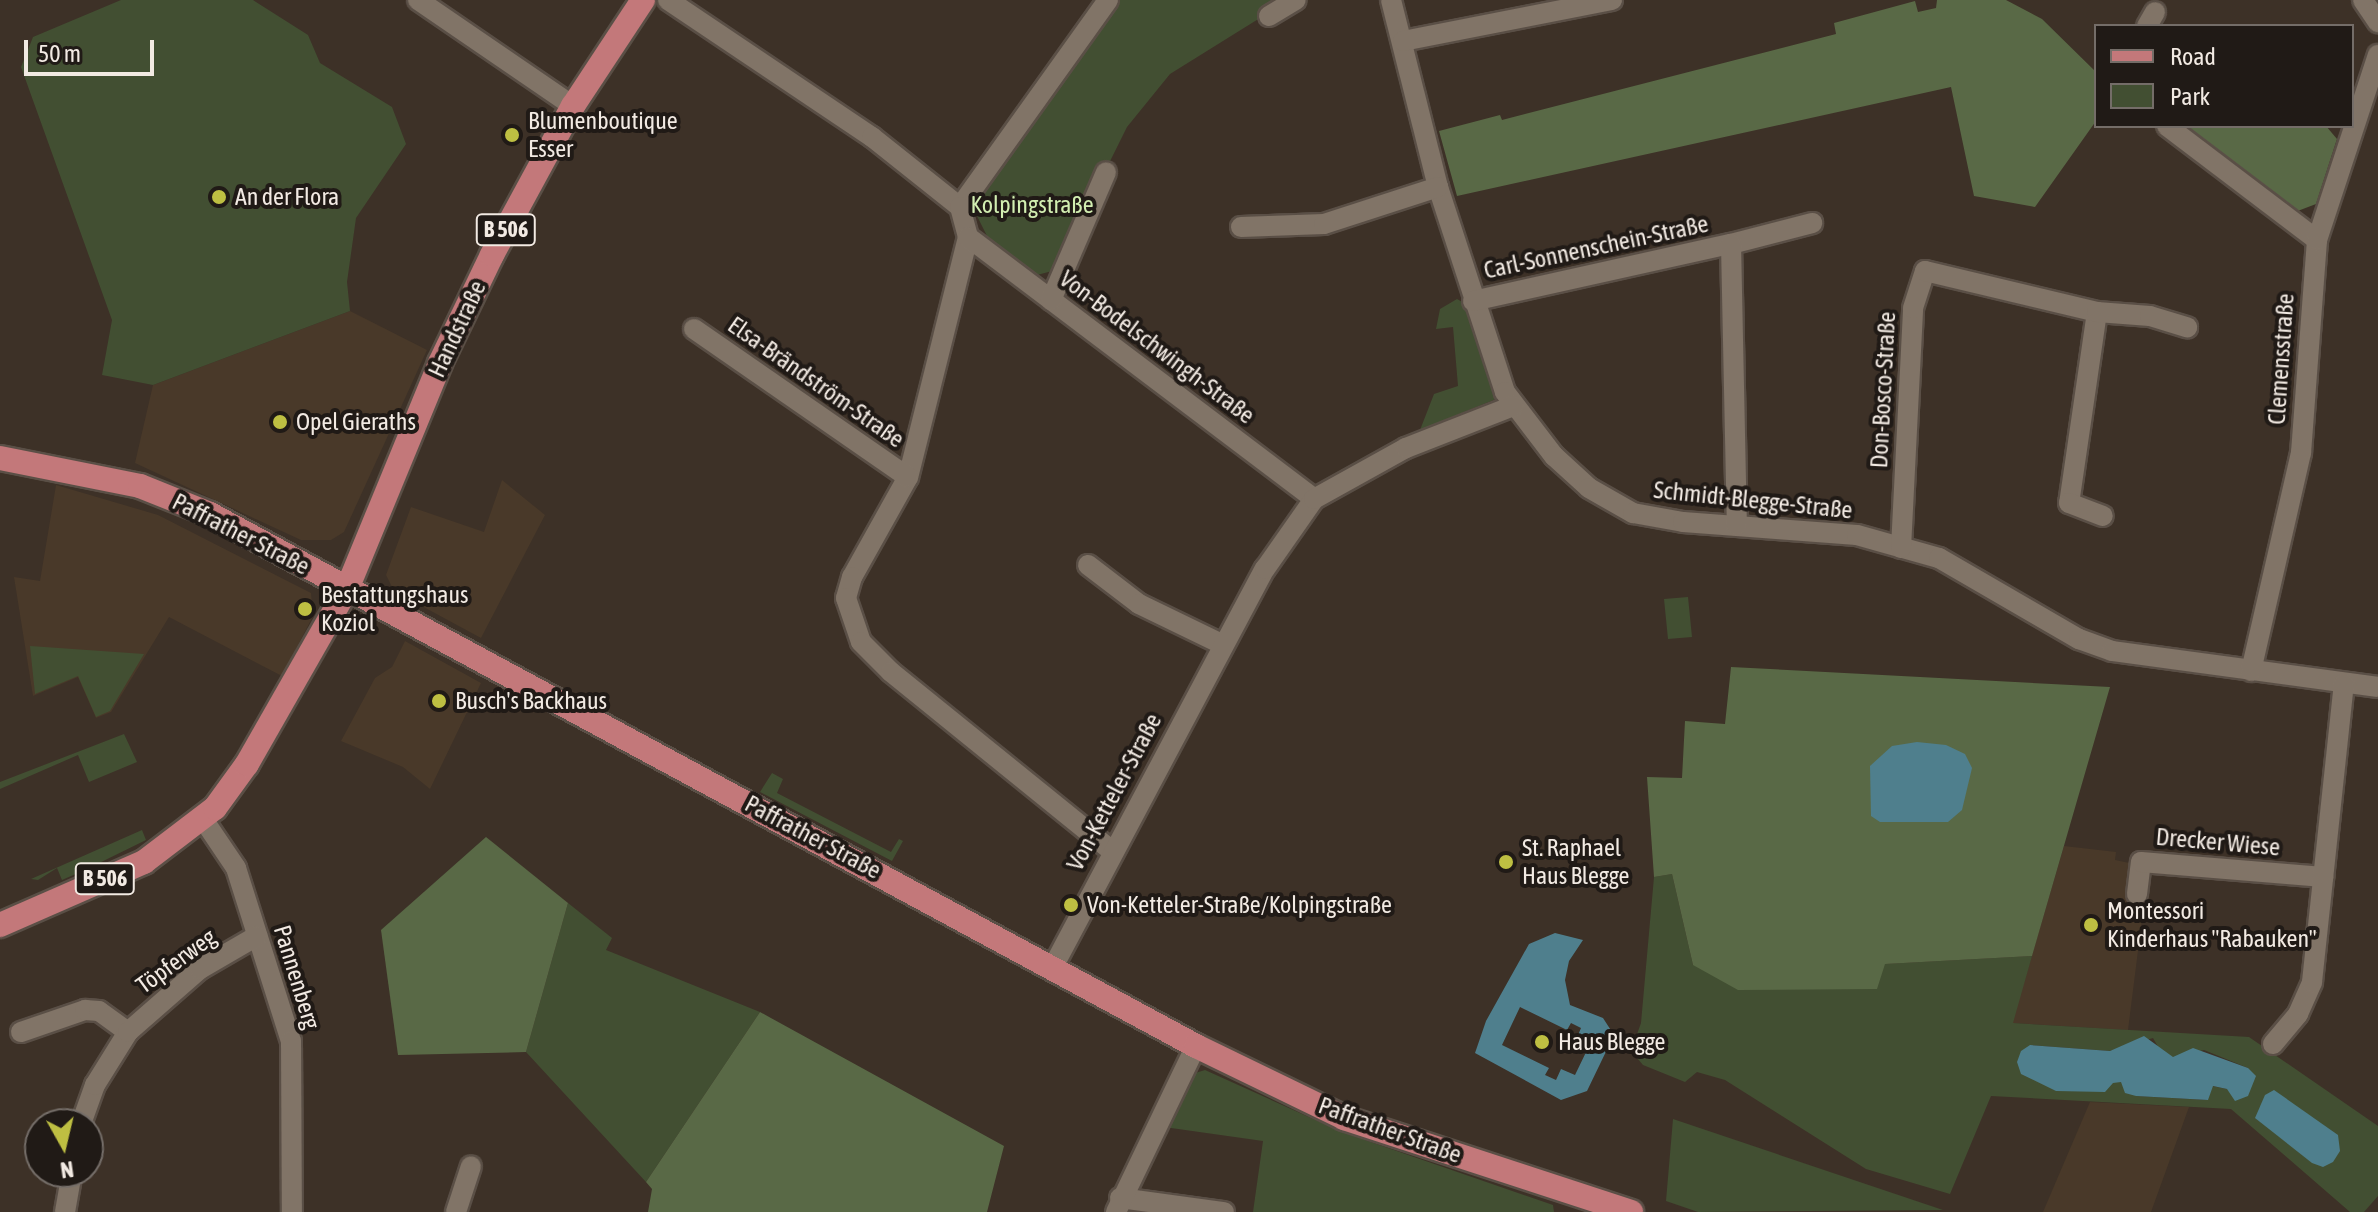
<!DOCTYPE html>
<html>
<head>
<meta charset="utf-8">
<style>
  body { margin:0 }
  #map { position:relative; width:2378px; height:1212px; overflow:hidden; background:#3d3127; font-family:"Asap Condensed",sans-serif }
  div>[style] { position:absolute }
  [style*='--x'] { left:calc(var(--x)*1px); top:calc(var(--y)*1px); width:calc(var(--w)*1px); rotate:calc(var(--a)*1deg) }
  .built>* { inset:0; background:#493929 }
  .green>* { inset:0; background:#424f32 }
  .forest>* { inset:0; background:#596946 }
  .water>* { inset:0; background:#4f7f8d }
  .roads { filter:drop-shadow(2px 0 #5a4f46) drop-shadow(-2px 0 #5a4f46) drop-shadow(0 2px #5a4f46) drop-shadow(0 -2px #5a4f46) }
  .minor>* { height:20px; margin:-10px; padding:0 10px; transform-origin:10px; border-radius:10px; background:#817467 }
  .major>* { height:24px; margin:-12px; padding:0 12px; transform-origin:12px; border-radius:12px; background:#c3787a }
  .dots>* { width:22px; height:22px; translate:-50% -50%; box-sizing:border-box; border:4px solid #201a16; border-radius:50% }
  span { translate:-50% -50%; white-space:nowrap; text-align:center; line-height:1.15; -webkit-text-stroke:8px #201a16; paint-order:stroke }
  .shield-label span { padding:2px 6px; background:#201a16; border:2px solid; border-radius:6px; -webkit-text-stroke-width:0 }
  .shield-label { font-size:22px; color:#f2eae3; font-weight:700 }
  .poi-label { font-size:24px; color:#f2eae3 }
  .left { translate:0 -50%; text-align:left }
  .park-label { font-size:24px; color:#d2eeb1 }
  .street-label { font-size:24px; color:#f2eae3 }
  .legend { position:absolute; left:2094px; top:24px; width:260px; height:104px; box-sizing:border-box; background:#201a16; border:2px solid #746d68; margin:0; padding:10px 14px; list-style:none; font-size:24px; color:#f2eae3 }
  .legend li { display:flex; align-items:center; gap:16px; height:40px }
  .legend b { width:40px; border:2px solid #746d68 }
  .north { position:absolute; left:24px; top:1108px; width:80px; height:80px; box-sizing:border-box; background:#201a16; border:2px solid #746d68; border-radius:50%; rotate:172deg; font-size:22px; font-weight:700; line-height:32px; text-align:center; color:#f2eae3 }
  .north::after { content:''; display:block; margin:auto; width:28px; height:36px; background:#bebf42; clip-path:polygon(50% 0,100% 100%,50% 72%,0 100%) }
  .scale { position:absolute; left:24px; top:40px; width:130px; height:36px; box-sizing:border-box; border:4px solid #f2eae3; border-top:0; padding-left:10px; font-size:24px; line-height:28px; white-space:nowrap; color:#f2eae3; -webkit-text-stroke:6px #201a16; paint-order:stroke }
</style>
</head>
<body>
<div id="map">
  <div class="built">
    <div style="clip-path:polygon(350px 311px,427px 350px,344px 532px,331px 540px,301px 540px,135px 463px,153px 385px)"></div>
    <div style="clip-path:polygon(502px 480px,545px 515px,481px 638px,394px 591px,386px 575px,411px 507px,484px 532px)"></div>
    <div style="clip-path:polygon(56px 485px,158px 515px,311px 593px,313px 616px,282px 676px,169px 617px,111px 712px,96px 718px,78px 677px,33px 696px,14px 577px,40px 581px)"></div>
    <div style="clip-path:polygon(405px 641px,481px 683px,430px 789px,403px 767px,341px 741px,375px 678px,392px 667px)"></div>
    <div style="clip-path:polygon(2064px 846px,2116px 852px,2115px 860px,2134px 864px,2145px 895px,2128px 1030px,2012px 1023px)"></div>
    <div style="clip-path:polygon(2090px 1102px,2189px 1107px,2151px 1212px,2043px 1212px)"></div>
  </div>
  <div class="green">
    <div style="clip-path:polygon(121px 0,253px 0,308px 35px,320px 63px,392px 107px,406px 144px,356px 218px,347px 282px,350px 311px,153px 385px,102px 375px,112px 320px,21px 67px,33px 37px)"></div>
    <div style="clip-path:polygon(1120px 0,1289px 0,1170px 74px,1127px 127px,1056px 270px,1037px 275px,987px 236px,977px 216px,979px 193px)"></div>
    <div style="clip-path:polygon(1457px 299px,1464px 303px,1496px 399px,1420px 430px,1434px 394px,1458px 386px,1453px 327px,1436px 329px,1440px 309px)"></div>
    <div style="clip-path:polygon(1688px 597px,1692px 637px,1668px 639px,1664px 599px)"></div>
    <div style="clip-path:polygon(30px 646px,144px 654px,110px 711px,96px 717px,78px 676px,35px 694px)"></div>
    <div style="clip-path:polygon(124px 734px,137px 762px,89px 782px,78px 755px,0 789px,0 782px)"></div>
    <div style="clip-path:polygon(772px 773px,783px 779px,777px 793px,891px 852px,899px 839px,903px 841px,892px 861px,760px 792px)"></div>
    <div style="clip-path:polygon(142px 830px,146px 840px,87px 869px,62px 880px,57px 868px,38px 880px,31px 879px)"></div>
    <div style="clip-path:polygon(evenodd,1672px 874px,1693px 965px,1884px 964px,2032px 956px,2013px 1023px,2249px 1037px,2378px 1126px,2378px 1196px,2364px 1212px,2350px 1212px,2231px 1109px,1991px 1096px,1950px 1194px,1866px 1169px,1725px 1080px,1697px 1072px,1685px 1082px,1643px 1065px,1631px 1051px,1641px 1023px,1654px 877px,1672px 874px,2153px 1038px,2161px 1052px,2173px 1058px,2204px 1050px,2248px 1068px,2227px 1089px,2212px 1086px,2207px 1100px,2136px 1096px,2122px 1082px,2030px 1045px,2110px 1051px,2153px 1038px)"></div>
    <div style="clip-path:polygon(568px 903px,612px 938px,606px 950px,760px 1012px,646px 1182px,526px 1052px)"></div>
    <div style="clip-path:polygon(1205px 1070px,1342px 1132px,1553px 1205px,1554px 1212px,1253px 1212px,1263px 1141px,1164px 1127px,1192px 1074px)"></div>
    <div style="clip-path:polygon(1673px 1119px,1943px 1210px,1698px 1212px,1666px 1201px)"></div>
  </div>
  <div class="forest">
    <div style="clip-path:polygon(1937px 0,2006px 0,2042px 19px,2096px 72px,2096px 121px,2035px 207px,1974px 196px,1951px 87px,1457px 196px,1439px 131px,1500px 115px,1502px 120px,1836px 34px,1834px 23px,1915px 1px,1918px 12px,1936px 8px)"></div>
    <div style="clip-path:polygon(2183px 126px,2326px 126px,2337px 139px,2316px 204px,2295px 212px)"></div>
    <div style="clip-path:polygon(1731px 667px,2110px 687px,2032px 956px,1885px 964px,1877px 989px,1738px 990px,1693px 965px,1672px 874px,1654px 877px,1647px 777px,1682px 778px,1685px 721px,1725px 724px)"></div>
    <div style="clip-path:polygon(486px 837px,568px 903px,526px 1052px,398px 1055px,381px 930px)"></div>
    <div style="clip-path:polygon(760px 1012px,1004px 1146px,987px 1212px,648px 1212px,652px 1189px,646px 1182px)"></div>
  </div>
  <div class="water">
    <div style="clip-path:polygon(1917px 742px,1946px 745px,1965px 754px,1972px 768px,1962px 810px,1948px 822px,1880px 822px,1871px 816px,1870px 766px,1892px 746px)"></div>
    <div style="clip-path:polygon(evenodd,1555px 933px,1583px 940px,1569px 961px,1565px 980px,1570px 1005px,1603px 1018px,1614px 1035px,1587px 1091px,1561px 1100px,1475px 1053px,1486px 1021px,1529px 944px,1555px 933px,1520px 1007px,1567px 1030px,1571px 1023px,1581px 1028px,1576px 1040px,1589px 1046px,1575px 1075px,1561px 1069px,1556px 1080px,1545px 1075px,1549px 1068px,1502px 1045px,1520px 1007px)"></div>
    <div style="clip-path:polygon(2144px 1036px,2173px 1057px,2193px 1048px,2248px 1068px,2256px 1076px,2248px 1096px,2235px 1101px,2227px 1089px,2213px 1086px,2208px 1100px,2136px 1096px,2125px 1093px,2121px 1082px,2113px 1083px,2105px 1092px,2056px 1091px,2021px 1074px,2017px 1062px,2021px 1051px,2030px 1045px,2110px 1051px)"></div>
    <div style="clip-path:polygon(2274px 1090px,2338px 1135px,2340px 1151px,2333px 1162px,2323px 1167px,2312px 1163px,2255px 1118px,2265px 1095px)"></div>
  </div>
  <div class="roads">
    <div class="minor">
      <div style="--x:418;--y:0;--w:188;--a:34.4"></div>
      <div style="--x:668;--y:0;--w:246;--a:33.9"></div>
      <div style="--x:872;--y:137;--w:112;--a:38.5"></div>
      <div style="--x:1108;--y:0;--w:254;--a:125.6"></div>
      <div style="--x:960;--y:207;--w:31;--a:75"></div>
      <div style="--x:968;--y:237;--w:247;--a:104"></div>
      <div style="--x:908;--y:477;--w:115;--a:119.2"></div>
      <div style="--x:852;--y:577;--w:22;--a:106"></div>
      <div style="--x:846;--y:598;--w:46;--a:71.2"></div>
      <div style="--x:861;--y:642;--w:42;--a:45"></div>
      <div style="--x:891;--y:672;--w:283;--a:39"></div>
      <div style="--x:1391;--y:0;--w:193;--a:75.9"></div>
      <div style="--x:1438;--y:187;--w:216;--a:71.9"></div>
      <div style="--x:1505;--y:392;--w:81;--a:52.6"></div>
      <div style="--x:1554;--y:456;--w:47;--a:42.4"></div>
      <div style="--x:1589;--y:488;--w:51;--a:29.6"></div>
      <div style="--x:1633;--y:513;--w:51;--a:10.2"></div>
      <div style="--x:1683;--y:522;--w:174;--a:4.3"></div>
      <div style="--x:1857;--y:535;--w:85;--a:15.7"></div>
      <div style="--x:1939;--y:558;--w:162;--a:30.1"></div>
      <div style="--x:2079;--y:639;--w:35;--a:20"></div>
      <div style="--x:2112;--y:651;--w:268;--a:7.7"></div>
      <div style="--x:2363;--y:0;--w:27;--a:56"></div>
      <div style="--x:1269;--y:16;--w:31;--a:-31"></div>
      <div style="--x:2147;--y:26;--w:16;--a:-60"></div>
      <div style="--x:1403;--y:41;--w:213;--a:-11.1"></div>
      <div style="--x:2167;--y:126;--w:188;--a:37.2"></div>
      <div style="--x:1241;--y:227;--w:83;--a:-2.1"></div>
      <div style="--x:1324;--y:224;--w:120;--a:-18"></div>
      <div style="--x:968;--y:237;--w:434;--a:37.1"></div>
      <div style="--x:1731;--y:244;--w:84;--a:-14.5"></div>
      <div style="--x:1051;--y:300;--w:139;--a:-66.7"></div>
      <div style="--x:1473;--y:301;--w:264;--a:-12.5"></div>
      <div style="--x:1731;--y:244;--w:281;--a:88.8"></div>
      <div style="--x:2097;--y:312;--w:193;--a:98.3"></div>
      <div style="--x:2069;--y:503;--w:36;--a:21"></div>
      <div style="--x:694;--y:329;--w:260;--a:34.7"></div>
      <div style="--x:1901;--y:548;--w:240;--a:-87.1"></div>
      <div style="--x:1913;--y:308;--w:39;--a:-72"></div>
      <div style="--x:1925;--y:271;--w:177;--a:13.4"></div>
      <div style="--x:2097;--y:312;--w:53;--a:4.3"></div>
      <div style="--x:2150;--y:316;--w:39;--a:17"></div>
      <div style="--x:1088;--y:565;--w:64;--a:37.4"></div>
      <div style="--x:1139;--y:604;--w:94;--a:25.8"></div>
      <div style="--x:2251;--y:671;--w:224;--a:-77.1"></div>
      <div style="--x:2301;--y:453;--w:214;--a:-85.7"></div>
      <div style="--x:2317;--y:240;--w:195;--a:-71.8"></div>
      <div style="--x:203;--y:819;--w:59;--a:56"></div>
      <div style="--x:236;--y:868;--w:182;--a:72.4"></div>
      <div style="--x:291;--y:1041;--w:171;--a:89.7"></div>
      <div style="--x:2137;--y:894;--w:32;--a:-83"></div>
      <div style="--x:2141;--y:862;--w:183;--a:4.7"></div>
      <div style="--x:1054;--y:965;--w:449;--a:-62"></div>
      <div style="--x:1265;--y:569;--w:85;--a:-55"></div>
      <div style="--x:1314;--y:499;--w:105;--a:-29"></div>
      <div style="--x:1406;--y:448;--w:115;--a:-21.4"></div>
      <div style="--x:21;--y:1032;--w:68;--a:-19"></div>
      <div style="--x:85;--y:1010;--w:14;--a:4"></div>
      <div style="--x:99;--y:1011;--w:36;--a:36"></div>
      <div style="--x:2273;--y:1044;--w:39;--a:-50"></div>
      <div style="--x:2298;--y:1014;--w:35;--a:-66"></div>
      <div style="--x:2312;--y:982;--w:300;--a:-83.9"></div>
      <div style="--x:81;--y:1124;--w:41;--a:-70.3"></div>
      <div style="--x:95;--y:1085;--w:62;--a:-58.1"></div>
      <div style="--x:128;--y:1032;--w:96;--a:-41.2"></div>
      <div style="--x:200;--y:969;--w:66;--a:-30.1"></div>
      <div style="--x:1120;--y:1198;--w:105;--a:7.7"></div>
      <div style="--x:65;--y:1212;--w:41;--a:-80.1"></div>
      <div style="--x:456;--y:1212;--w:48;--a:-71.9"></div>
      <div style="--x:1116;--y:1212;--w:184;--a:-64.3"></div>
    </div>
    <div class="major">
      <div style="--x:0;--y:458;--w:143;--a:11.3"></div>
      <div style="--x:140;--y:486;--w:75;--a:21.8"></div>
      <div style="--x:210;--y:514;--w:1120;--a:28.35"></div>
      <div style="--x:1196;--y:1046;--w:165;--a:25.9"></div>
      <div style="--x:1344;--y:1118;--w:302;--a:18.1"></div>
      <div style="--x:0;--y:925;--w:157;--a:-23.6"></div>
      <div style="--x:144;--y:862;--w:89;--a:-37.3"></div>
      <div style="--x:215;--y:808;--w:54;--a:-54"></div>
      <div style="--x:247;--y:764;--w:202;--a:-60.3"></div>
      <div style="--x:347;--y:589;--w:244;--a:-67.6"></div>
      <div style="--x:440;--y:363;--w:120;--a:-64.3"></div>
      <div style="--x:492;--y:255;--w:170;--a:-61.5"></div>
      <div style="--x:573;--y:106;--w:127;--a:-56.6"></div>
    </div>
  </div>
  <div class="dots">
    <div style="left:512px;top:135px;background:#bebf42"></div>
    <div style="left:219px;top:197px;background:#bebf42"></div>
    <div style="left:280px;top:422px;background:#bebf42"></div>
    <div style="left:305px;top:609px;background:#bebf42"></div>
    <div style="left:439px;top:701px;background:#bebf42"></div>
    <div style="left:1506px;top:862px;background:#bebf42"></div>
    <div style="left:1071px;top:905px;background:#bebf42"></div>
    <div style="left:2091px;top:925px;background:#bebf42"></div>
    <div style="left:1542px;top:1042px;background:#bebf42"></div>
  </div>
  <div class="shield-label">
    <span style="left:506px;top:230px">B 506</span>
    <span style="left:105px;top:879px">B 506</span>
  </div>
  <div class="poi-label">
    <span class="left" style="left:528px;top:135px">Blumenboutique<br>Esser</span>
    <span class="left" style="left:235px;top:197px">An der Flora</span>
    <span class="left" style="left:296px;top:422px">Opel Gieraths</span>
    <span class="left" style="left:321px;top:609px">Bestattungshaus<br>Koziol</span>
    <span class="left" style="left:455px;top:701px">Busch's Backhaus</span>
    <span class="left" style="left:1522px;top:862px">St. Raphael<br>Haus Blegge</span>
    <span class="left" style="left:1087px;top:905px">Von-Ketteler-Straße/Kolpingstraße</span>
    <span class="left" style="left:2107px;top:925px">Montessori<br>Kinderhaus "Rabauken"</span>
    <span class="left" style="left:1558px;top:1042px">Haus Blegge</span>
  </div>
  <div class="park-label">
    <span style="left:1032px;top:205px">Kolpingstraße</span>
  </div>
  <div class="street-label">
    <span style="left:1596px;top:247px;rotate:-12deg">Carl-Sonnenschein-Straße</span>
    <span style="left:457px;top:329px;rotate:-65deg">Handstraße</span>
    <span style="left:1157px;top:347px;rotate:37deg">Von-Bodelschwingh-Straße</span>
    <span style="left:2281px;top:359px;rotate:-86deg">Clemensstraße</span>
    <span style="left:816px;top:382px;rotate:35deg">Elsa-Brändström-Straße</span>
    <span style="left:1883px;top:390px;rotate:-87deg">Don-Bosco-Straße</span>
    <span style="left:1753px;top:500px;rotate:6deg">Schmidt-Blegge-Straße</span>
    <span style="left:241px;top:534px;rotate:27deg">Paffrather Straße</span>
    <span style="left:1114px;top:792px;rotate:-62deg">Von-Ketteler-Straße</span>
    <span style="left:813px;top:837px;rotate:28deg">Paffrather Straße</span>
    <span style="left:2218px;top:842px;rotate:5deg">Drecker Wiese</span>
    <span style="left:176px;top:961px;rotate:-36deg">Töpferweg</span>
    <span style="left:297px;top:977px;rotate:73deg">Pannenberg</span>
    <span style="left:1390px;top:1130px;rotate:20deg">Paffrather Straße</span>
  </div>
  <ul class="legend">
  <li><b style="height:10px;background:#c3787a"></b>Road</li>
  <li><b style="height:22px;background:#424f32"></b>Park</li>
  </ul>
  <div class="north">N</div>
  <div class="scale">50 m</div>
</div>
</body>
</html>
